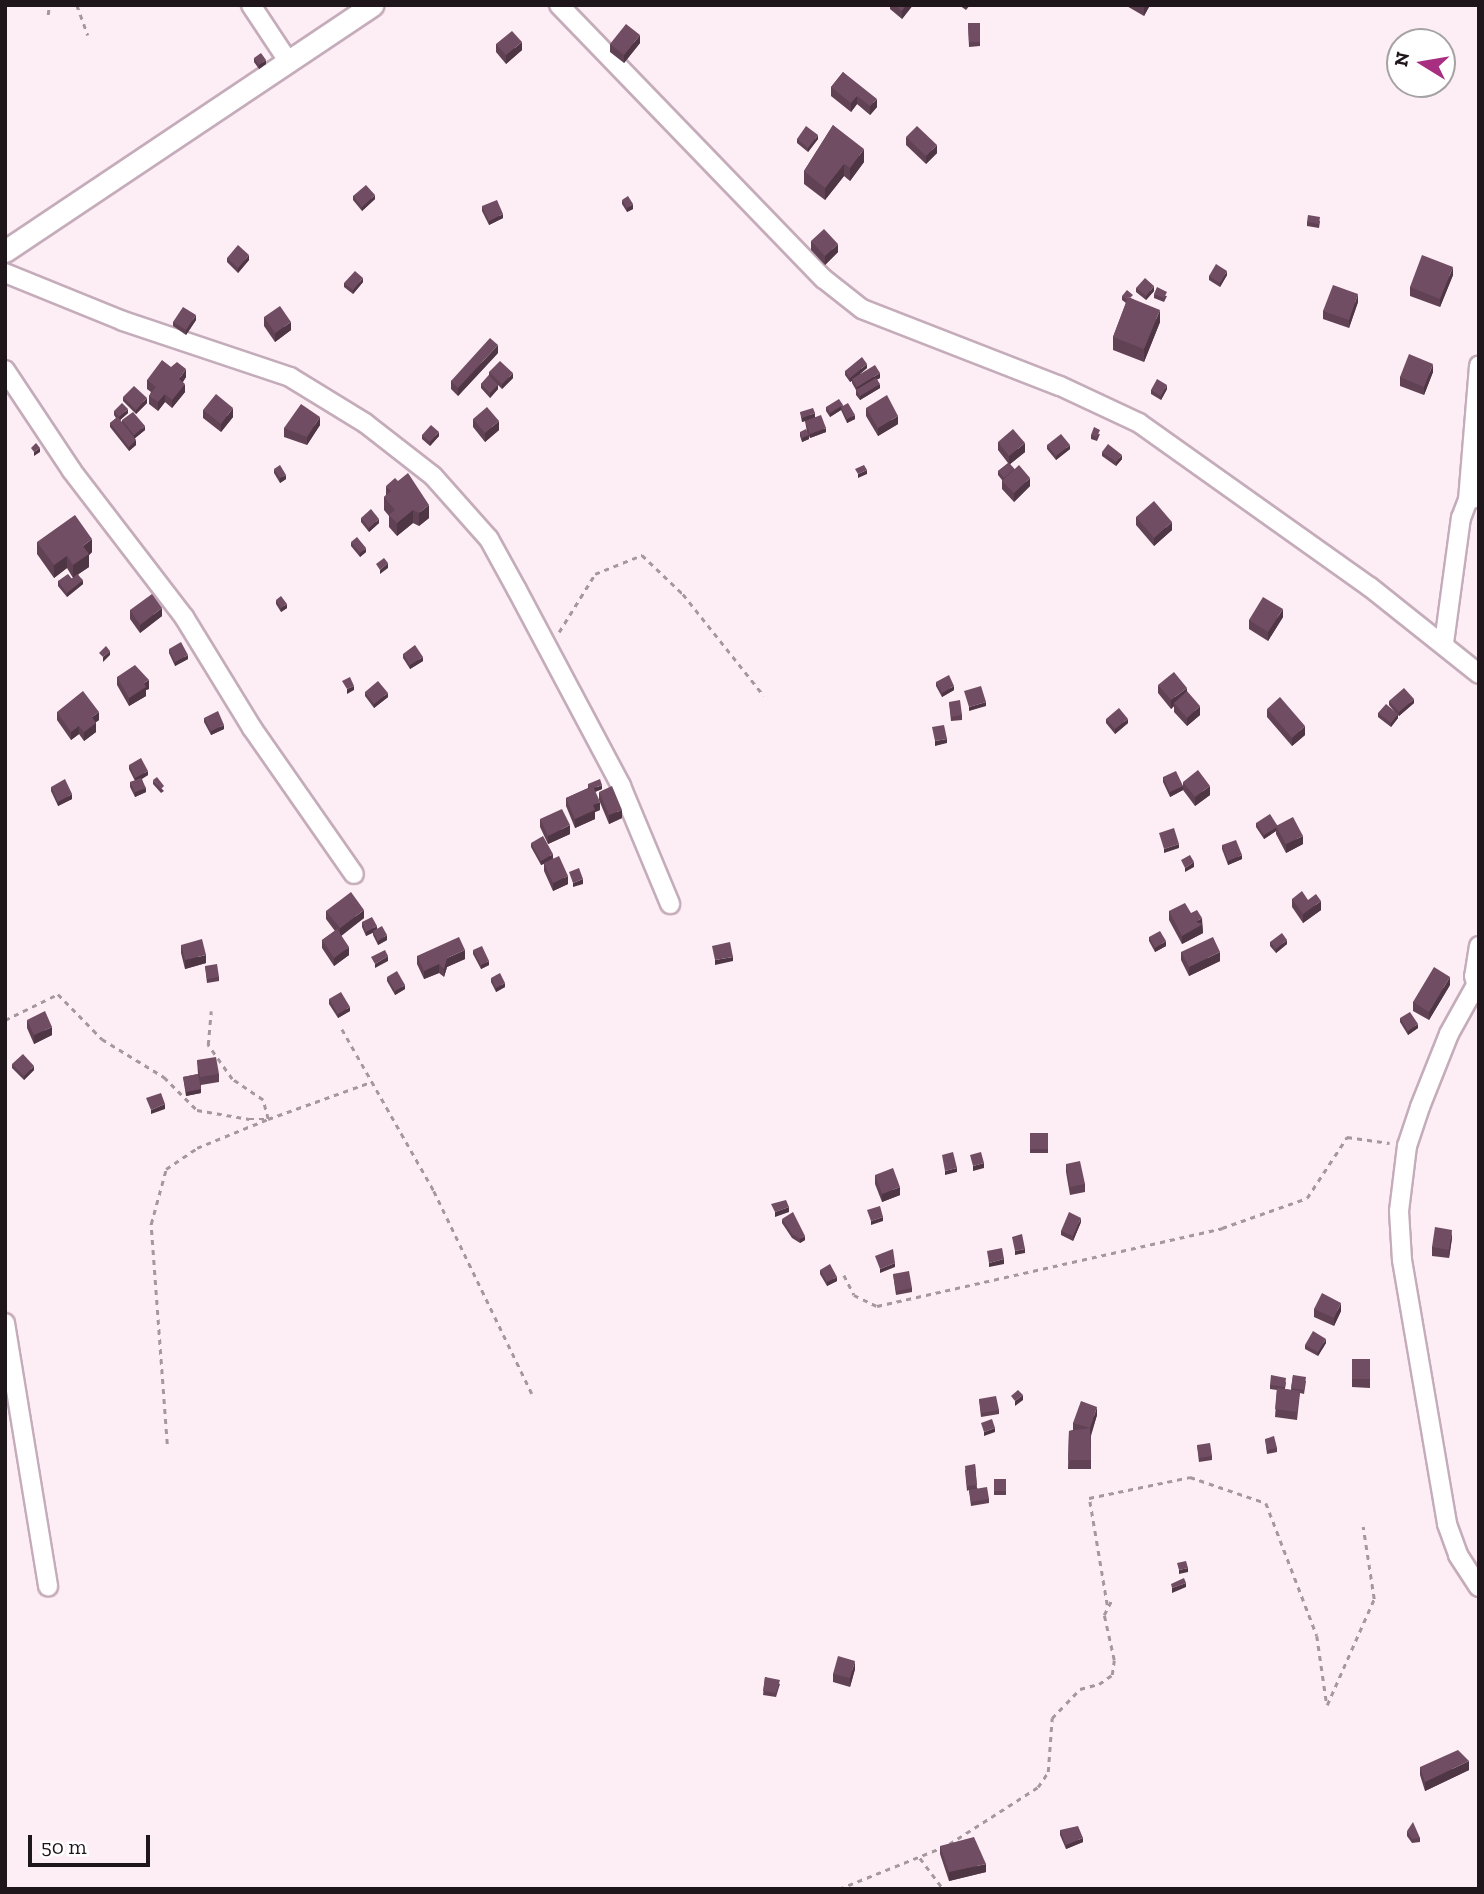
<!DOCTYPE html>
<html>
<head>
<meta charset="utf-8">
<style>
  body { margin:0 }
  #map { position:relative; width:1484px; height:1894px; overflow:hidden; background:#fdedf5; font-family:"Zilla Slab",serif }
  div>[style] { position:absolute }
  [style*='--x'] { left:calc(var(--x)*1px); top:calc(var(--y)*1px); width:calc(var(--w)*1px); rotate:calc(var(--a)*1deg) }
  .path>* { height:2.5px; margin-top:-1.25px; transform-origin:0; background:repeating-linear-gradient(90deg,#a4979e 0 5px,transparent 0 10px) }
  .roads { filter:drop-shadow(2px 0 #c5acba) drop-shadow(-2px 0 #c5acba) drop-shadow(0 2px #c5acba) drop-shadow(0 -2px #c5acba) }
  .minor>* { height:18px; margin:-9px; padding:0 9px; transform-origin:9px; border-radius:9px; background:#fff }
  .tertiary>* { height:21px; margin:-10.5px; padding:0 10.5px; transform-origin:10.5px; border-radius:10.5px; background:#fff }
  .wall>* { inset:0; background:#604254 }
  .shaded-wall>* { inset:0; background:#4e3645 }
  .building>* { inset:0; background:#704d62 }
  span { translate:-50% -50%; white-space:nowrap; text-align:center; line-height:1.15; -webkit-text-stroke:7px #fff; paint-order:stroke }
  .frame { position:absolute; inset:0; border:7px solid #1f161b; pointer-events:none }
  .north { position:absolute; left:1386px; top:28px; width:70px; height:70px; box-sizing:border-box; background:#fff; border:2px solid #a5a2a4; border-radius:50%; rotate:281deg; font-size:19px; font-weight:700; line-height:28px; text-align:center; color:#1f161b }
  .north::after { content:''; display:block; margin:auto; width:24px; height:32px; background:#a82e82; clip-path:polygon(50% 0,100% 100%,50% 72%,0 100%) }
  .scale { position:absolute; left:28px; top:1835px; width:122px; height:32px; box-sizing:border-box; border:4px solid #1f161b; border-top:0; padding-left:9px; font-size:21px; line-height:24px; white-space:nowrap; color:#1f161b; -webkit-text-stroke:5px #fff; paint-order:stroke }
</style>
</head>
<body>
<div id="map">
  <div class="path">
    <div style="--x:77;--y:5;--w:32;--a:70"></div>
    <div style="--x:48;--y:15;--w:10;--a:-84"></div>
    <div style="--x:559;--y:632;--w:68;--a:-58.2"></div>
    <div style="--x:595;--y:574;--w:51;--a:-22"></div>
    <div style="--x:642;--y:555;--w:57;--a:43.6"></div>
    <div style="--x:683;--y:594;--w:130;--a:51.5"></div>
    <div style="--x:5;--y:1020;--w:59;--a:-26.1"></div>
    <div style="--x:58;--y:994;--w:63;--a:45.6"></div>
    <div style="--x:102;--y:1039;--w:73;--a:31.5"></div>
    <div style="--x:164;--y:1077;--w:47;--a:45"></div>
    <div style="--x:197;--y:1110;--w:53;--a:9.8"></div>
    <div style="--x:249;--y:1119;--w:19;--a:0"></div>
    <div style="--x:268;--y:1119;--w:109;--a:-19.8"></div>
    <div style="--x:342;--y:1029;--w:186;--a:60.4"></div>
    <div style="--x:434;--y:1191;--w:225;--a:64.2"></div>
    <div style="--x:844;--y:1275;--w:22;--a:63"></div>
    <div style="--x:854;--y:1295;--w:25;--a:26"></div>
    <div style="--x:877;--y:1306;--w:354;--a:-12.7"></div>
    <div style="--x:1222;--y:1228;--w:90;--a:-19.4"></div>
    <div style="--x:1307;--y:1198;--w:73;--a:-56.7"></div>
    <div style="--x:1347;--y:1137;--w:43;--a:7.9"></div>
    <div style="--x:167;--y:1444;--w:221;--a:-94.2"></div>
    <div style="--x:151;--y:1224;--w:57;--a:-74.7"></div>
    <div style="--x:166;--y:1169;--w:37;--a:-34"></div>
    <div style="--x:197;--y:1148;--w:77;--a:-22.2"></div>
    <div style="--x:268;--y:1119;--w:20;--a:-105"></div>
    <div style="--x:263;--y:1100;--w:37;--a:-146"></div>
    <div style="--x:232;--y:1079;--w:42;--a:-125.2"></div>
    <div style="--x:208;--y:1045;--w:34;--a:-85"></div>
    <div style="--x:1107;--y:1605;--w:109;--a:-99.5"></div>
    <div style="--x:1089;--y:1498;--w:103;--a:-11.7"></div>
    <div style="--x:1190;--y:1477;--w:80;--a:18.9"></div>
    <div style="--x:1266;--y:1503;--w:142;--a:69"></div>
    <div style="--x:1317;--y:1636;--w:70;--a:81.8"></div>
    <div style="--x:1327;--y:1705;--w:116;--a:-66.1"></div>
    <div style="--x:1374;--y:1599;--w:73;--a:-98.7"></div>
    <div style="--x:949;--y:1844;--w:106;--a:-32.6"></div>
    <div style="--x:1038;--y:1787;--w:18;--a:-56"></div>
    <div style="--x:1048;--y:1772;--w:54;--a:-85.8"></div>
    <div style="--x:1052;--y:1718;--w:40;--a:-46"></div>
    <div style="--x:1080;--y:1689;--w:20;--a:-15"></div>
    <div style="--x:1099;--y:1684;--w:16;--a:-35"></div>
    <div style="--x:1112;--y:1675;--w:15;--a:-82"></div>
    <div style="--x:1114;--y:1660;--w:46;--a:-102.5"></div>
    <div style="--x:1104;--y:1615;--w:18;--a:-63"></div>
    <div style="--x:920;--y:1858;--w:39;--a:53"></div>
    <div style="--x:839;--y:1889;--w:112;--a:-22"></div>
  </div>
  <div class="roads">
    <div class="minor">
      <div style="--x:251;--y:5;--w:67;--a:56.5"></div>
      <div style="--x:559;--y:5;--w:381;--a:46"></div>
      <div style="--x:824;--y:279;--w:48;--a:38.3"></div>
      <div style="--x:862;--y:309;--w:212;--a:21.3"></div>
      <div style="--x:1060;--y:386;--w:87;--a:25.1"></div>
      <div style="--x:1139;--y:423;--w:283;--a:35.4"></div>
      <div style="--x:1370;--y:587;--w:139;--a:38.6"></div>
      <div style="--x:5;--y:273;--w:127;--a:22.1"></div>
      <div style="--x:123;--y:321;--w:176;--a:18.5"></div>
      <div style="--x:290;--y:377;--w:88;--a:31.5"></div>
      <div style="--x:365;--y:423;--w:86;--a:37.9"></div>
      <div style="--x:433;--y:476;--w:84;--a:48.4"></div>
      <div style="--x:489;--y:539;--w:58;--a:61.2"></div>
      <div style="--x:517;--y:590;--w:222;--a:62"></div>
      <div style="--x:621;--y:786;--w:128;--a:67.4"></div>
      <div style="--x:5;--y:370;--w:121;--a:56.4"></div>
      <div style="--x:72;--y:471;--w:184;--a:52.5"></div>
      <div style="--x:184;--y:617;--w:130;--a:58.5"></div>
      <div style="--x:252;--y:728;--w:178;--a:55.1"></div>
      <div style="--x:1468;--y:500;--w:135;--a:-85.3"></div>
      <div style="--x:1444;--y:643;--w:126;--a:-82.3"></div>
      <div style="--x:1461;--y:518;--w:19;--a:-69"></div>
      <div style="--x:1468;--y:500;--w:11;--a:-15"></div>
      <div style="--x:1479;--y:946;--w:30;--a:99"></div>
      <div style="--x:1474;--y:976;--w:19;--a:74"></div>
      <div style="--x:1475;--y:987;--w:54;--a:119"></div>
      <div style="--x:1449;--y:1034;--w:79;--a:111.7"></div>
      <div style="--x:1420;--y:1107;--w:41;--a:108.4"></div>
      <div style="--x:1407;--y:1146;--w:65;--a:97"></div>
      <div style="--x:1399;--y:1211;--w:49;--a:86.5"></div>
      <div style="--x:1402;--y:1260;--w:268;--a:80.3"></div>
      <div style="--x:1447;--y:1524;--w:33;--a:70"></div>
      <div style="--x:1458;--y:1555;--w:38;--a:57"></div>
      <div style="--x:5;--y:1323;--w:267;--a:80.7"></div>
    </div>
    <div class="tertiary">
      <div style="--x:5;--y:251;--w:442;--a:-33.8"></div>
    </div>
  </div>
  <div class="wall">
    <div style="clip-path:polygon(890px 5px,913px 5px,902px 19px,890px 9px)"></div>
    <div style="clip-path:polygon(959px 5px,970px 5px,966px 10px)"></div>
    <div style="clip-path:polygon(1125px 5px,1150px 5px,1144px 16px)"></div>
    <div style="clip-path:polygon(968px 23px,980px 23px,980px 46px,969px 47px)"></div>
    <div style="clip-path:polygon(640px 43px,624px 63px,610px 52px,610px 44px)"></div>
    <div style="clip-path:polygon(496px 44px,522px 50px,506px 64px,496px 52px)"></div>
    <div style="clip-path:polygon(254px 58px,266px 64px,259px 69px,254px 62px)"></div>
    <div style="clip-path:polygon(843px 72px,877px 107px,870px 115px,857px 104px,851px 112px,831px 96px,831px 87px)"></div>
    <div style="clip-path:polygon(833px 125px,864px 162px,850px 181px,844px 176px,825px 200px,804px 184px,804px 171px)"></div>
    <div style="clip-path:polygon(906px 137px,937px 153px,926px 164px,906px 145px)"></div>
    <div style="clip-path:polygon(797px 139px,818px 139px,808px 152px,797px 143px)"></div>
    <div style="clip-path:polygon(353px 196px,375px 199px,362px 211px,353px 200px)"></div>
    <div style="clip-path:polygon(622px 200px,633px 209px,627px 212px,622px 204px)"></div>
    <div style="clip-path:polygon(482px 206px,503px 218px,489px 225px,482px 211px)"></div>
    <div style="clip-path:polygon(1320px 221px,1319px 228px,1307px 226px,1307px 222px)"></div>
    <div style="clip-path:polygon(811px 241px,838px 252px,825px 265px,811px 250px)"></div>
    <div style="clip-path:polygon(227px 258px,249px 260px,238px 273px,227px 262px)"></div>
    <div style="clip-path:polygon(1227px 275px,1220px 287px,1209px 280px,1209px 276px)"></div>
    <div style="clip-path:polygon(1453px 275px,1440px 307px,1410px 296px,1410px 287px)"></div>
    <div style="clip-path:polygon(363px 282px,353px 294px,344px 287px,344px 283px)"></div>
    <div style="clip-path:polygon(1136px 288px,1154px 291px,1146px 300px,1136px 292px)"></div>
    <div style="clip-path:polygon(1154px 294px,1167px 296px,1164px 302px,1154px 298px)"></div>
    <div style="clip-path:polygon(1122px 296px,1133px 299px,1160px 322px,1144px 362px,1113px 350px,1113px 337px,1126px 303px,1122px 300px)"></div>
    <div style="clip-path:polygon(1358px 302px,1349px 328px,1323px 319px,1323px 311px)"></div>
    <div style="clip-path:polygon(264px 317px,291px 330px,275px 342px,264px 326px)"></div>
    <div style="clip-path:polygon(196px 320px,186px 335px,173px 326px,173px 322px)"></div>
    <div style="clip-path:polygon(498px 353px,458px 396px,451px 389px,451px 381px)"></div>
    <div style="clip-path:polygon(867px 368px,860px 374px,880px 378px,877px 379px,880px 388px,860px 400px,856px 395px,856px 390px,852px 383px,852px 381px,850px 382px,845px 375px,845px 371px)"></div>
    <div style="clip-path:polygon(489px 372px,513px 378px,502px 389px,498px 385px,498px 389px,490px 398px,481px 388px,481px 384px,489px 375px)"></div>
    <div style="clip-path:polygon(1433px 372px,1424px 395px,1400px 386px,1400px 377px)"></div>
    <div style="clip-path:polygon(186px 377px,183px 382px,185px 392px,172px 408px,165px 402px,158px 411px,149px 404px,149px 396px,151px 392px,147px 389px,147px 380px)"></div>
    <div style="clip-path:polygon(1167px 389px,1161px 400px,1151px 394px,1151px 390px)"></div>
    <div style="clip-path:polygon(123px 397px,147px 403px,136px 414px,123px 401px)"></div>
    <div style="clip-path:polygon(843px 406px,855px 419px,847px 423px,841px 410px,830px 417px,826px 411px,826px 407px)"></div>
    <div style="clip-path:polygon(866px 408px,898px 424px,878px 436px,866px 416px)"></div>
    <div style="clip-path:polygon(203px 410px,233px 417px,221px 432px,203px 418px)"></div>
    <div style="clip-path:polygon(114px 411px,128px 413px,120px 420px,122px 423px,122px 420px,145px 430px,135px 438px,136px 445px,129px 451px,110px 427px,110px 423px,116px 418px,114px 415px)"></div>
    <div style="clip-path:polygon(800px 412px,815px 417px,826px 432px,810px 438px,809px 436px,809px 439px,802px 442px,800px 436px,800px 432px,807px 432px,805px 421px,802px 422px)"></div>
    <div style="clip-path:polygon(473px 419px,499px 430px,485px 442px,473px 427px)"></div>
    <div style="clip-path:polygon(320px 425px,307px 445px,284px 437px,284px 428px)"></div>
    <div style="clip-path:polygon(1100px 434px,1097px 441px,1091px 439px,1091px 435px)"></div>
    <div style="clip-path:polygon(422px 435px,439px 436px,430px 446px,422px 439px)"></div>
    <div style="clip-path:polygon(998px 442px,1025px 452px,1010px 464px,1030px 486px,1014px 502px,1002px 489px,1002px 480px,998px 475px,998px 471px,1008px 463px,998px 450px)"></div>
    <div style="clip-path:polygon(1047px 445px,1070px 449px,1056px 460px,1047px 449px)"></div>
    <div style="clip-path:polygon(1102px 452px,1122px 459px,1116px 466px,1102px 456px)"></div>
    <div style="clip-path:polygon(274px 469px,286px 479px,280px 483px,274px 473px)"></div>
    <div style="clip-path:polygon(386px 486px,429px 518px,419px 526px,413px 523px,397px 536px,389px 527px,389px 516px,384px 510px,384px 497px,386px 495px)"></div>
    <div style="clip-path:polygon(1136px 517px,1172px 530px,1154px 546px,1136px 525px)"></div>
    <div style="clip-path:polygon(361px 518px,379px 523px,369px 532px,361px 522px)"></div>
    <div style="clip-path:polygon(37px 542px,92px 552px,89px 555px,89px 567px,78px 574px,83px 584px,67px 597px,58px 586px,58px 581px,73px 578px,67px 568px,54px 578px,37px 554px)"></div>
    <div style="clip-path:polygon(351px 542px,366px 552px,360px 557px,351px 546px)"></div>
    <div style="clip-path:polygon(276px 600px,287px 608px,281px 612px,276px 604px)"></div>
    <div style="clip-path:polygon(130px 610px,162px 616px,140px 633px,130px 619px)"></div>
    <div style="clip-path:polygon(1283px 617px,1268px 641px,1249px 629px,1249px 620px)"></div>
    <div style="clip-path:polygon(169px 649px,188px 659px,175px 666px,169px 653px)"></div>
    <div style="clip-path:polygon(403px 654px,423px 661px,410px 669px,403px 658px)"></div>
    <div style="clip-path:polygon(117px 677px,149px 689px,146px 690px,146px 696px,129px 706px,117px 685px)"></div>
    <div style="clip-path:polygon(936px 682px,954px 690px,942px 697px,936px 686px)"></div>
    <div style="clip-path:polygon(1158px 685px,1200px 715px,1187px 726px,1174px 712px,1174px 706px,1171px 709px,1158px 693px)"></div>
    <div style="clip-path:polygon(365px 692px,388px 697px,374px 708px,365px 696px)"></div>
    <div style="clip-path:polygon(1389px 701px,1414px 703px,1399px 716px,1398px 715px,1398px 718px,1391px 727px,1378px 717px,1378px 713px,1395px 712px,1389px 705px)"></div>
    <div style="clip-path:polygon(949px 702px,962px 715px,962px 720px,951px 721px)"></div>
    <div style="clip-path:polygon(1267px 709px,1305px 735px,1292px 746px,1267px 717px)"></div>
    <div style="clip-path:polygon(57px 712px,99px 720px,96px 722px,96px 732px,84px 741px,79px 734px,71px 740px,57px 720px)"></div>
    <div style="clip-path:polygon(204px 718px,224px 729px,211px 735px,204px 722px)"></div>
    <div style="clip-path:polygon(1106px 719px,1128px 723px,1115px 734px,1106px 723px)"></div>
    <div style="clip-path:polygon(129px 765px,148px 775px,142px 779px,146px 792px,135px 797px,130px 787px,130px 782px,135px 781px,129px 769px)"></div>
    <div style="clip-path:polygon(1163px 777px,1183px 786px,1183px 782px,1210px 795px,1195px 806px,1183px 790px,1170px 797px,1163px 782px)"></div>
    <div style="clip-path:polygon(153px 780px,164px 791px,161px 793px,153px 784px)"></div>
    <div style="clip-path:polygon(588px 784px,602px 789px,595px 792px,600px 810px,595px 812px,595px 819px,575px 828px,566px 806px,566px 798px,588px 788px)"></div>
    <div style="clip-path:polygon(51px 787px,72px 799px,58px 806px,51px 791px)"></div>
    <div style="clip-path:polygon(599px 792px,622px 818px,609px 824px,599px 800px)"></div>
    <div style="clip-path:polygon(540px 819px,570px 834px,548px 844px,540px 827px)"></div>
    <div style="clip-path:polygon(1256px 823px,1277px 825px,1303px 844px,1286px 853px,1276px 834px,1276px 831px,1264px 839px,1256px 827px)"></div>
    <div style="clip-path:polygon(531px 843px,553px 858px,568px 884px,553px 891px,544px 871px,544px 864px,541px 865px,531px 847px)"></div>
    <div style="clip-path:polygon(1222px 845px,1242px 859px,1228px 865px,1222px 849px)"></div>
    <div style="clip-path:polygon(1292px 899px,1308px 900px,1321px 910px,1303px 923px,1292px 907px)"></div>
    <div style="clip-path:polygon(326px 911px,364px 918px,341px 935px,349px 955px,334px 966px,322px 948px,322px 940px,335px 931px,326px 919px)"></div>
    <div style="clip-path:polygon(1169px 911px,1191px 913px,1202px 924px,1203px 933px,1182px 944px,1169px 920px)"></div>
    <div style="clip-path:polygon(362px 922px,377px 929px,387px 940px,378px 945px,373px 935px,373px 932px,366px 936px,362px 927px)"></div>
    <div style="clip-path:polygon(1149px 937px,1166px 946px,1155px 952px,1149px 941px)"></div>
    <div style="clip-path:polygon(1270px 942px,1287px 944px,1276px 953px,1270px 946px)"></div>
    <div style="clip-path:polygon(181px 945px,206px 963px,185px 969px,181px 953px)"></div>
    <div style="clip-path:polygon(473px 950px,489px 965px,481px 969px,473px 954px)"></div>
    <div style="clip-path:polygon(1181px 952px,1220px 961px,1189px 976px,1181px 960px)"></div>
    <div style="clip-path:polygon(417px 956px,465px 959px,447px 967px,444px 977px,439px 973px,424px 979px,417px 964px)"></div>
    <div style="clip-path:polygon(205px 966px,219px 977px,219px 981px,207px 983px)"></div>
    <div style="clip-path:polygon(387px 977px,405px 989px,395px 995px,387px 981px)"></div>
    <div style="clip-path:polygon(491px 978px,505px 987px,496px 992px,491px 982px)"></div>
    <div style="clip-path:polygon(1450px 985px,1429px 1020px,1413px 1011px,1413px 1002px)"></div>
    <div style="clip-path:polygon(329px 999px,350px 1011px,338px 1018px,329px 1004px)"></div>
    <div style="clip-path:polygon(1400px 1018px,1418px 1028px,1408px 1035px,1400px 1022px)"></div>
    <div style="clip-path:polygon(27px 1020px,52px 1035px,34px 1044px,27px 1028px)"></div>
    <div style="clip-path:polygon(197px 1060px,219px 1074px,219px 1082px,201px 1085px,201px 1093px,186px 1096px,183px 1077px,198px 1074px)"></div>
    <div style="clip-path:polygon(12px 1064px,34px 1070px,24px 1080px,12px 1068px)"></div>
    <div style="clip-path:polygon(1030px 1133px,1048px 1133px,1048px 1153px,1030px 1153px)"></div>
    <div style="clip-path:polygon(1066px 1164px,1085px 1184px,1085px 1192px,1070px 1195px,1066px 1172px)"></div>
    <div style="clip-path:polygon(875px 1175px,900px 1195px,882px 1202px,875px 1184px)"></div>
    <div style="clip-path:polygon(782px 1219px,805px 1240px,800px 1243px,792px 1238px,782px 1223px)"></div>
    <div style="clip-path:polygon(1081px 1222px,1073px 1241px,1061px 1235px,1061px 1231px)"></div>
    <div style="clip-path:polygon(1452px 1238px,1449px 1258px,1432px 1256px,1432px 1247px)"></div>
    <div style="clip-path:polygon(820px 1270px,837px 1281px,827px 1286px,820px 1274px)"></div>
    <div style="clip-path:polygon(893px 1274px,912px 1288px,912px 1292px,896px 1295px)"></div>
    <div style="clip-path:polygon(1314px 1309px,1341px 1311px,1334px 1326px,1314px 1317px)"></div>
    <div style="clip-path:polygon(1326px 1343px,1318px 1356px,1305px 1349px,1305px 1345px)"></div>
    <div style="clip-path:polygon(1352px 1359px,1370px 1359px,1370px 1388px,1352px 1387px)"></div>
    <div style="clip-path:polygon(1293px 1375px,1306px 1381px,1304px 1394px,1300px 1393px,1297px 1420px,1275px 1417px,1277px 1390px,1270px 1389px,1270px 1385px,1286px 1382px,1285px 1389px,1291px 1390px)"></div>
    <div style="clip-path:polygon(979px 1399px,999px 1410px,999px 1414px,981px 1417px)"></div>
    <div style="clip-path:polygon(1097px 1415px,1091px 1436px,1091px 1469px,1068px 1469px,1069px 1431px,1073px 1430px,1073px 1423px)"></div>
    <div style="clip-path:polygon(1265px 1439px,1277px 1448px,1277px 1452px,1267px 1454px)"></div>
    <div style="clip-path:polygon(1197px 1445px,1212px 1456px,1212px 1460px,1199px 1462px)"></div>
    <div style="clip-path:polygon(975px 1464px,977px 1488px,989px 1499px,989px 1503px,971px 1506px,969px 1490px,967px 1491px,965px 1470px)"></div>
    <div style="clip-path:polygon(994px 1479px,1006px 1479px,1006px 1495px,994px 1495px)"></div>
    <div style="clip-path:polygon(855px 1669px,850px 1687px,833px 1682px,833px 1674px)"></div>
    <div style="clip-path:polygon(765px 1677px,780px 1684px,776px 1697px,763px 1695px)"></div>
    <div style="clip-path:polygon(1420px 1767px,1469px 1770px,1425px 1791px,1420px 1775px)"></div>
    <div style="clip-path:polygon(1060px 1830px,1083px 1842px,1066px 1849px,1060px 1835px)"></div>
    <div style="clip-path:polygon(1407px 1831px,1420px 1838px,1420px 1842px,1412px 1843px,1407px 1836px)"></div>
    <div style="clip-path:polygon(940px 1846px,986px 1872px,949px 1881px,940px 1854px)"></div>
  </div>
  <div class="shaded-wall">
    <div style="clip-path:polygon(906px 5px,913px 5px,902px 19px,902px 11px)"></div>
    <div style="clip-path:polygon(1145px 5px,1150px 5px,1144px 16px,1144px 8px)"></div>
    <div style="clip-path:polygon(640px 35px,640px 43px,624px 63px,624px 55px)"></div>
    <div style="clip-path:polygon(522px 42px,522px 50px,506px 64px,506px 55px)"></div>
    <div style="clip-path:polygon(266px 60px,266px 64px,259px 69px,259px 65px)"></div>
    <div style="clip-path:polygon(857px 96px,857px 104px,851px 112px,851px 103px)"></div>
    <div style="clip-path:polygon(877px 99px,877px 107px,870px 115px,870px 106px)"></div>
    <div style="clip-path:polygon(818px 135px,818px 139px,808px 152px,808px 148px)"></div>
    <div style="clip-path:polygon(937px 145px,937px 153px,926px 164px,926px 156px)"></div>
    <div style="clip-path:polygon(864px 149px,864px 162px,850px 181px,850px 168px)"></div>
    <div style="clip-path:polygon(844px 164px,844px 176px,825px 200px,825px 188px)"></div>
    <div style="clip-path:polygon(375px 195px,375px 199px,362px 211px,362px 207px)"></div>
    <div style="clip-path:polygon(633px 204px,633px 209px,627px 212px,627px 208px)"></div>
    <div style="clip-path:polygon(503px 214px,503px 218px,489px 225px,489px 221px)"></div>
    <div style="clip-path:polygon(838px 244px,838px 252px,825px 265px,825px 256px)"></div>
    <div style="clip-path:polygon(249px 255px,249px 260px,238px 273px,238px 268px)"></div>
    <div style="clip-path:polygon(1453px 267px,1453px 275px,1440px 307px,1440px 299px)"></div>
    <div style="clip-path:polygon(1227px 271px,1227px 275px,1220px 287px,1220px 283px)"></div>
    <div style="clip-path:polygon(363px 278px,363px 282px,353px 294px,353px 290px)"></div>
    <div style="clip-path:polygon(1154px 286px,1154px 291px,1146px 300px,1146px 296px)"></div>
    <div style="clip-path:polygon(1358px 294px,1358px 302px,1349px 328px,1349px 320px)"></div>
    <div style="clip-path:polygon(1160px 310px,1160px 322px,1144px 362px,1144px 349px)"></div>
    <div style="clip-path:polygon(196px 315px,196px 320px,186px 335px,186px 330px)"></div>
    <div style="clip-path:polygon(291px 322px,291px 330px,275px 342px,275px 333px)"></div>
    <div style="clip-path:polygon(498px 345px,498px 353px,458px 396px,458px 388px)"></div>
    <div style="clip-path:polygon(867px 364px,867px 368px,850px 382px,850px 378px)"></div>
    <div style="clip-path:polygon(1433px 364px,1433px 372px,1424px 395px,1424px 387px)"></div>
    <div style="clip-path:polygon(186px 369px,186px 377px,179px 387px,179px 379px)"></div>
    <div style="clip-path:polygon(513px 373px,513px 378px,502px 389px,502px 384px)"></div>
    <div style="clip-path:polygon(880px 373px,880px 378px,857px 391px,857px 387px)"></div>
    <div style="clip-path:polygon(185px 384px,185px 392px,172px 408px,172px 400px)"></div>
    <div style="clip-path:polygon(880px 384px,880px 388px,860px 400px,860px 396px)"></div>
    <div style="clip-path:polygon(498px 385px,498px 389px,490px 398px,490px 393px)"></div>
    <div style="clip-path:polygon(1167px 385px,1167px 389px,1161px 400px,1161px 396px)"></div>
    <div style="clip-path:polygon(165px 394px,165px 402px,158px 411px,158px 402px)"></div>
    <div style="clip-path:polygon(147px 398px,147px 403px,136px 414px,136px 410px)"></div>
    <div style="clip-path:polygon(843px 405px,843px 409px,841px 407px,841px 410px,830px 417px,830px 413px)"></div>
    <div style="clip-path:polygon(233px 408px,233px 417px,221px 432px,221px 424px)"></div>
    <div style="clip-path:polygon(128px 409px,128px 413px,119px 421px,119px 417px)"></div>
    <div style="clip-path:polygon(815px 413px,815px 418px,802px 422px,802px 418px)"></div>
    <div style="clip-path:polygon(855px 415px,855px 419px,847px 423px,847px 419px)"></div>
    <div style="clip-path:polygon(898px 416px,898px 424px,878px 436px,878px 428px)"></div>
    <div style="clip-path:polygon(320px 417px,320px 425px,307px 445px,307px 437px)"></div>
    <div style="clip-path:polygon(499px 421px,499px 430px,485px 442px,485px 433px)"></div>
    <div style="clip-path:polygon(145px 426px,145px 430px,134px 439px,134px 435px)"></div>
    <div style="clip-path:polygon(826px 428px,826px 432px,810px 438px,810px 434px)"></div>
    <div style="clip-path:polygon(439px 432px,439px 436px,430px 446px,430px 442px)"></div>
    <div style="clip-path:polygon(809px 435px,809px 439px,802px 442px,802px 438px)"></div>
    <div style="clip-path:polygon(136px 440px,136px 445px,129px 451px,129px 447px)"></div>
    <div style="clip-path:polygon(1025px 443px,1025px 452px,1009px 465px,1009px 456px)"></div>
    <div style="clip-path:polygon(1070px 445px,1070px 449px,1056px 460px,1056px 456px)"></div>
    <div style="clip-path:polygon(40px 448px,40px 452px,34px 456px,34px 452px)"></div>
    <div style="clip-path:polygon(1122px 455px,1122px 459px,1116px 466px,1116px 462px)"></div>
    <div style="clip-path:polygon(867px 470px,867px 474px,858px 478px,858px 474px)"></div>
    <div style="clip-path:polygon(286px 475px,286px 479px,280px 483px,280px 478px)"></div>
    <div style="clip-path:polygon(1030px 478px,1030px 486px,1014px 502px,1014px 493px)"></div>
    <div style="clip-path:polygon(429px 505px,429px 518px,419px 526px,419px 513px)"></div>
    <div style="clip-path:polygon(413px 510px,413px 523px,397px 536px,397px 523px)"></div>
    <div style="clip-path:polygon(379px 519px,379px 523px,369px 532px,369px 528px)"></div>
    <div style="clip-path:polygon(1172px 522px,1172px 530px,1154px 546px,1154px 538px)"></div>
    <div style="clip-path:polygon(92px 539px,92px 552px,89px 555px,89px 567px,73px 578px,73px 565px,83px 546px)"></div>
    <div style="clip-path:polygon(366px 548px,366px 552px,360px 557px,360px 553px)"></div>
    <div style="clip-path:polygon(67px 556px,67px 568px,54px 578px,54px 565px)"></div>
    <div style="clip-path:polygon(388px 563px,388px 568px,380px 574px,380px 570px)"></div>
    <div style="clip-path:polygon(83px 580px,83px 584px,67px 597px,67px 593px)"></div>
    <div style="clip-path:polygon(287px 604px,287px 608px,281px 612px,281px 608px)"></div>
    <div style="clip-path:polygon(162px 608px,162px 616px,140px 633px,140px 625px)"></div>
    <div style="clip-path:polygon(1283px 609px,1283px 617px,1268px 641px,1268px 632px)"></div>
    <div style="clip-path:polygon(110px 651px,110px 655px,103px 662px,103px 657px)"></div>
    <div style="clip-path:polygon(188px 655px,188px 659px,175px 666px,175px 662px)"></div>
    <div style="clip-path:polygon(423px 657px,423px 661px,410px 669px,410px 665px)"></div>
    <div style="clip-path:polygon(149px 680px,149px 689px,146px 690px,146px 696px,129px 706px,129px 698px,144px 683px)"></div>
    <div style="clip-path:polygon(354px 686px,354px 690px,347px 694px,347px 689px)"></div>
    <div style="clip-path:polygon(954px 686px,954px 690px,942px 697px,942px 693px)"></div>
    <div style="clip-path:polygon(1187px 688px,1187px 696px,1174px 703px,1174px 706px,1171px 709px,1171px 700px)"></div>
    <div style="clip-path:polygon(388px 693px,388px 697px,374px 708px,374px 704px)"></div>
    <div style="clip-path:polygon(1414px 699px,1414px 703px,1399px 716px,1399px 712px)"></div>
    <div style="clip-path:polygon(986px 702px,986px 706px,969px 711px,969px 707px)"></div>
    <div style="clip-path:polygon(1200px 706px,1200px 715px,1187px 726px,1187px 718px)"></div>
    <div style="clip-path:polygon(99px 712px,99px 720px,92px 725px,92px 717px)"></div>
    <div style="clip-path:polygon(1398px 714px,1398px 718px,1391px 727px,1391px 723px)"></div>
    <div style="clip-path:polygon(1128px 719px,1128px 723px,1115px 734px,1115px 729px)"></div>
    <div style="clip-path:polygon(96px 723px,96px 732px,84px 741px,84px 732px)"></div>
    <div style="clip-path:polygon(224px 725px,224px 729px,211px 735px,211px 731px)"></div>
    <div style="clip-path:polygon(79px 726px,79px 734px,71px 740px,71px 732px)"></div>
    <div style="clip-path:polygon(1305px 726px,1305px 735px,1292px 746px,1292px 738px)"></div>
    <div style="clip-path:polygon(947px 739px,947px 743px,935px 746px,935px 741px)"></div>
    <div style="clip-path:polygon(148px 771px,148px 775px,135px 782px,135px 778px)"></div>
    <div style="clip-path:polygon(602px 785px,602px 789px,590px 794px,590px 790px)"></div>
    <div style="clip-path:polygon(1183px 786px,1183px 790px,1170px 797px,1170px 792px)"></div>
    <div style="clip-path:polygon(1210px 786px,1210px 795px,1195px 806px,1195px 797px)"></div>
    <div style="clip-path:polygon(146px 788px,146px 792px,135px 797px,135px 792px)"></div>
    <div style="clip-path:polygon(72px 794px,72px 799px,58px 806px,58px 802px)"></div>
    <div style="clip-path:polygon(600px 802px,600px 810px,595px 812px,595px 819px,575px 828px,575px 819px,593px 805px)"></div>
    <div style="clip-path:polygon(622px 810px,622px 818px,609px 824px,609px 815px)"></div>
    <div style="clip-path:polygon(570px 825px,570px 834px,548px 844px,548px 836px)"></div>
    <div style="clip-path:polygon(1276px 827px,1276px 831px,1264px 839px,1264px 835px)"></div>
    <div style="clip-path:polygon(1303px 836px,1303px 844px,1286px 853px,1286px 844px)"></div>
    <div style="clip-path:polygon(1179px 844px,1179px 848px,1164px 853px,1164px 849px)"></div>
    <div style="clip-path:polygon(553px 854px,553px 858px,541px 865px,541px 861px)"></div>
    <div style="clip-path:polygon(1242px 855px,1242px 859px,1228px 865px,1228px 861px)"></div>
    <div style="clip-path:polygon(1194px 862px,1194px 867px,1185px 872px,1185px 868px)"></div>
    <div style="clip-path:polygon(568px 876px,568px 884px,553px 891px,553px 883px)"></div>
    <div style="clip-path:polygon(583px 879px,583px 884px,573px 887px,573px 883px)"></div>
    <div style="clip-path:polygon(1321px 901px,1321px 910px,1303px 923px,1303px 914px)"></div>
    <div style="clip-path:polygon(364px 910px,364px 918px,340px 937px,340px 928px)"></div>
    <div style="clip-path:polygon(1202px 918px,1203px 933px,1182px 944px,1182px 936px,1196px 922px)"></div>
    <div style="clip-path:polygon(377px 926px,377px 931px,366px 936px,366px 932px)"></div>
    <div style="clip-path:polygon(387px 935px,387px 940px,378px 945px,378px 941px)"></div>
    <div style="clip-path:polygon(1287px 940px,1287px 944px,1276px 953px,1276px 949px)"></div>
    <div style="clip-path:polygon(1166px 941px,1166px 946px,1155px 952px,1155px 948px)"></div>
    <div style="clip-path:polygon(349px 947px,349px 955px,334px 966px,334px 958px)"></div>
    <div style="clip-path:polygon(465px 950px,465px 959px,447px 967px,444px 977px,444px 969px,447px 958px)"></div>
    <div style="clip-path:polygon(1220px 952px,1220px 961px,1189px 976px,1189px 967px)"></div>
    <div style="clip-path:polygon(206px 955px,206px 963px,185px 969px,185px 960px)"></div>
    <div style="clip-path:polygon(388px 956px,388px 961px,375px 968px,375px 964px)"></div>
    <div style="clip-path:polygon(733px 957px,733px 961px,715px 965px,715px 960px)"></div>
    <div style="clip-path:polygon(489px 961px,489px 965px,481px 969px,481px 965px)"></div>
    <div style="clip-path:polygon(439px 964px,439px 973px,424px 979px,424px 971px)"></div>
    <div style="clip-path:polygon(1450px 977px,1450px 985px,1429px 1020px,1429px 1012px)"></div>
    <div style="clip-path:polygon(505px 983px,505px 987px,496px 992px,496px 988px)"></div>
    <div style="clip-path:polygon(405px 985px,405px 989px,395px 995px,395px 991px)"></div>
    <div style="clip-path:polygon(350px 1007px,350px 1011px,338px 1018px,338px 1014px)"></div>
    <div style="clip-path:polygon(1418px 1024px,1418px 1028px,1408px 1035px,1408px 1031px)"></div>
    <div style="clip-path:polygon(52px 1027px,52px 1035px,34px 1044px,34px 1035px)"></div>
    <div style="clip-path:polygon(34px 1066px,34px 1070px,24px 1080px,24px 1076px)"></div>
    <div style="clip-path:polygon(201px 1089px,201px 1093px,186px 1096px,186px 1092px)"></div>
    <div style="clip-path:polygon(165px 1104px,165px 1109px,151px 1114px,151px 1110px)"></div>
    <div style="clip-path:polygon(984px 1163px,984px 1168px,973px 1171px,973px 1166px)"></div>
    <div style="clip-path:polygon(957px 1168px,957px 1172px,945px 1175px,945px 1171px)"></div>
    <div style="clip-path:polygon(900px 1187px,900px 1195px,882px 1202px,882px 1194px)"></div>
    <div style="clip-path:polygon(789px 1207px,789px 1212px,775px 1217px,775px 1212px)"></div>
    <div style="clip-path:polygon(883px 1217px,883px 1221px,871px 1225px,871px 1221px)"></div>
    <div style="clip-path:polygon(1081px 1218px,1081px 1222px,1073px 1241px,1073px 1236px)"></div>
    <div style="clip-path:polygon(1452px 1230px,1452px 1238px,1449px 1258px,1449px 1250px)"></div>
    <div style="clip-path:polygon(805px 1236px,805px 1240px,800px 1243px,800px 1239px)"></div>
    <div style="clip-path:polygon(1025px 1249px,1025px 1253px,1015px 1255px,1015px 1251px)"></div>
    <div style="clip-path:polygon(1004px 1259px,1004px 1264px,989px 1267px,989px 1263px)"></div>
    <div style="clip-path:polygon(895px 1263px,895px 1267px,880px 1273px,880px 1269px)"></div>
    <div style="clip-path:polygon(837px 1277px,837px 1281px,827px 1286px,827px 1282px)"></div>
    <div style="clip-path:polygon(1341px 1303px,1341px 1311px,1334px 1326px,1334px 1318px)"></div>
    <div style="clip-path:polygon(1326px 1339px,1326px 1343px,1318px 1356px,1318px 1352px)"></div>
    <div style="clip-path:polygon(1023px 1395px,1023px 1400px,1015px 1406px,1015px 1401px)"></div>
    <div style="clip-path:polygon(1097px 1407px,1097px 1415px,1090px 1437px,1090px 1428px)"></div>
    <div style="clip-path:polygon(995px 1428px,995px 1432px,984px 1436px,984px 1432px)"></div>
    <div style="clip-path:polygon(1188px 1568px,1188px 1572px,1179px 1574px,1179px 1570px)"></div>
    <div style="clip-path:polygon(1186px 1583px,1186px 1587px,1172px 1593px,1172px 1588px)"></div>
    <div style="clip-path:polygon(855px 1661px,855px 1669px,850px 1687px,850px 1678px)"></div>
    <div style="clip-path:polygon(1469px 1761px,1469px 1770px,1425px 1791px,1425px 1782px)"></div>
    <div style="clip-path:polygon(1083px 1838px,1083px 1842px,1066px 1849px,1066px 1845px)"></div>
    <div style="clip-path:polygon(986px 1864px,986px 1872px,949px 1881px,949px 1872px)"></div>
  </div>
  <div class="building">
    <div style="clip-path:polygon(895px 5px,906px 5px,902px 11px)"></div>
    <div style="clip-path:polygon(968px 23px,980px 23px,980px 42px,969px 42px)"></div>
    <div style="clip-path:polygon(626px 24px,640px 35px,624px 55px,610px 44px)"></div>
    <div style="clip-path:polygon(512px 31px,522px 42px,506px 55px,496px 44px)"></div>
    <div style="clip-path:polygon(261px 53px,266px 60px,259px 65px,254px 58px)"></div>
    <div style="clip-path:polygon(843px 72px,877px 99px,870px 106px,857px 96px,851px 103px,831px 87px)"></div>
    <div style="clip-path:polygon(833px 125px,864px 149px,850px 168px,844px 164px,825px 188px,804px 171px)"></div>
    <div style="clip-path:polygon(806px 126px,818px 135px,808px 148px,797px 139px)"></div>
    <div style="clip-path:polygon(917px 126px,937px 145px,926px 156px,906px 137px)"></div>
    <div style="clip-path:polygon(366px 185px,375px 195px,362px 207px,353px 196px)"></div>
    <div style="clip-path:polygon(628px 196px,633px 204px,627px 208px,622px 200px)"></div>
    <div style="clip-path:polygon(497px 200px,503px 214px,489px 221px,482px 206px)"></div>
    <div style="clip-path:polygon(1308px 215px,1320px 217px,1319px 224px,1307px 222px)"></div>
    <div style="clip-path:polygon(824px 229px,838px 244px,825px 256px,811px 241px)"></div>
    <div style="clip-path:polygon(238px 245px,249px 255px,238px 268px,227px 258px)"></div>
    <div style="clip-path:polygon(1422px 255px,1453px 267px,1440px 299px,1410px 287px)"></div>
    <div style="clip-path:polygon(1216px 264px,1227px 271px,1220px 283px,1209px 276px)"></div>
    <div style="clip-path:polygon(355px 271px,363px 278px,353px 290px,344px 283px)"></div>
    <div style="clip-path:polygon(1145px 278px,1154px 286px,1146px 296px,1136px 288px)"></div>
    <div style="clip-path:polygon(1333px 285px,1358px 294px,1349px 320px,1323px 311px)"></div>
    <div style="clip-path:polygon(1157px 287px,1167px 292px,1164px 298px,1154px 294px)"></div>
    <div style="clip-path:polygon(1127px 290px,1133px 295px,1130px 298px,1128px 297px,1127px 300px,1122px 296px)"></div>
    <div style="clip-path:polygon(1128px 297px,1160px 310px,1144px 349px,1113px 337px)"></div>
    <div style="clip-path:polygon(280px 306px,291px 322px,275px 333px,264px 317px)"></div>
    <div style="clip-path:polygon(183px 307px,196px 315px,186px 330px,173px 322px)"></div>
    <div style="clip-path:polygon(490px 338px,498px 345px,458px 388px,451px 381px)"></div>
    <div style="clip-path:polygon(1409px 354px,1433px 364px,1424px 387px,1400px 377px)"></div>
    <div style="clip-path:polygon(862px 357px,867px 364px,850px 378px,845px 371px)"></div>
    <div style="clip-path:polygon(162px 360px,171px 367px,177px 362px,186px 369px,179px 379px,185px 384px,172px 400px,165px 394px,158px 402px,149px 396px,156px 387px,147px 380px)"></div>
    <div style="clip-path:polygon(500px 361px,513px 373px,502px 384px,489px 372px)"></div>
    <div style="clip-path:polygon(875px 365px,880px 373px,857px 387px,852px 379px)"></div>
    <div style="clip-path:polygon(489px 375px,498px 385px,490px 393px,481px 384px)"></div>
    <div style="clip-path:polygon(876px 378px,880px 384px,860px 396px,856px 390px)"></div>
    <div style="clip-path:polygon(1157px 379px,1167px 385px,1161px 396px,1151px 390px)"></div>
    <div style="clip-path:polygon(134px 386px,147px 398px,136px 410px,123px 397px)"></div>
    <div style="clip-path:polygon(216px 394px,233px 408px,221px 424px,203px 410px)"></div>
    <div style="clip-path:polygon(887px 395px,898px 416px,878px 428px,866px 408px)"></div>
    <div style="clip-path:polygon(839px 399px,843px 405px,830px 413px,826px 407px)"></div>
    <div style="clip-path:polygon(122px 403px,128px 409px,119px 417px,114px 411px)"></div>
    <div style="clip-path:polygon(848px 403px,855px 415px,847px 419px,841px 407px)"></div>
    <div style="clip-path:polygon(301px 404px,320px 417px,307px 437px,284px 428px)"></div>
    <div style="clip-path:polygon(487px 407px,499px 421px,485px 433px,473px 419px)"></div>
    <div style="clip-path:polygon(813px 408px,815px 413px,802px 418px,800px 412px)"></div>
    <div style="clip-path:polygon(133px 412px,145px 426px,134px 435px,122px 420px)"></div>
    <div style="clip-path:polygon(821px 415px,826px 428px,810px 434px,805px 421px)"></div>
    <div style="clip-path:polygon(118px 417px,136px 440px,129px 447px,110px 423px)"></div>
    <div style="clip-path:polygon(431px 425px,439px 432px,430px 442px,422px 435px)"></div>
    <div style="clip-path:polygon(1094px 427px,1100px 430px,1097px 437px,1091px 435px)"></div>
    <div style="clip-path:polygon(806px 429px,809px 435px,802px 438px,800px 432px)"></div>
    <div style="clip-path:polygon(1013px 429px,1025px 443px,1009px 456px,998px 442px)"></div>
    <div style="clip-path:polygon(1061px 434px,1070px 445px,1056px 456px,1047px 445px)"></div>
    <div style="clip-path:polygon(36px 443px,40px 448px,34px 452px,31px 448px)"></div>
    <div style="clip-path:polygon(1108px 444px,1122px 455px,1116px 462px,1102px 452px)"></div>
    <div style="clip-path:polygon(1009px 463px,1014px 469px,1004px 478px,998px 471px)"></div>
    <div style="clip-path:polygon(280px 465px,286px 475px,280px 478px,274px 469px)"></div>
    <div style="clip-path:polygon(864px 465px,867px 470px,858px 474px,855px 469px)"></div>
    <div style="clip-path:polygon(1019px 465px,1030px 478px,1014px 493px,1002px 481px)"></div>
    <div style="clip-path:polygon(408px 473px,429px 505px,419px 513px,413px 510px,397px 523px,389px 515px,395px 510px,384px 497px,391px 491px,386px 486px,395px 478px,398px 481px)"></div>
    <div style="clip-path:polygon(1154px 501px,1172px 522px,1154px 538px,1136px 517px)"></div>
    <div style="clip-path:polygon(371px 509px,379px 519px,369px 528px,361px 518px)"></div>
    <div style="clip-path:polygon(75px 515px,92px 539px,83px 546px,89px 554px,73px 565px,67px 556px,54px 565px,37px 542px)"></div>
    <div style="clip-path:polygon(357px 537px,366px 548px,360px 553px,351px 542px)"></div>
    <div style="clip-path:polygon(384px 558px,388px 563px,380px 570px,376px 564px)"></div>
    <div style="clip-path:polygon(68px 574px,72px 579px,77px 574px,83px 580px,67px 593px,58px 581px)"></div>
    <div style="clip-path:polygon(152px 594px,162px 608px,140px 625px,130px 610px)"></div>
    <div style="clip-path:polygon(281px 596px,287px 604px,281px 608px,276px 600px)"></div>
    <div style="clip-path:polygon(1263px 597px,1283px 609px,1268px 632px,1249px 620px)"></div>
    <div style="clip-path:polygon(181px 642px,188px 655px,175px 662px,169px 649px)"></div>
    <div style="clip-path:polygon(415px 645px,423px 657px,410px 665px,403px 654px)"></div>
    <div style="clip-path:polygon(106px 646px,110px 651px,103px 657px,99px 653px)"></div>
    <div style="clip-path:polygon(135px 665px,149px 680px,144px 683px,146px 687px,129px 698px,117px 677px)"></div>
    <div style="clip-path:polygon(1174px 672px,1187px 688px,1171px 700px,1158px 685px)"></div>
    <div style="clip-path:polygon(949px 675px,954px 686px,942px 693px,936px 682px)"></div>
    <div style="clip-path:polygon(350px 677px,354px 686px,347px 689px,342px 681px)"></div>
    <div style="clip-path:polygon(378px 681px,388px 693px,374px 704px,365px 692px)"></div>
    <div style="clip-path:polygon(981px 686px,986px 702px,969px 707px,964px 691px)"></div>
    <div style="clip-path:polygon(1404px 688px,1414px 699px,1399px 712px,1389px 701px)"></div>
    <div style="clip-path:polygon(83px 691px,99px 712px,92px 717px,96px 723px,84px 732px,79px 726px,71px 732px,57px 712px)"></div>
    <div style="clip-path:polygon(1187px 691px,1200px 706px,1187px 718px,1174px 703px)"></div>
    <div style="clip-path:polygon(1280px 697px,1305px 726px,1292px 738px,1267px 709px)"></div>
    <div style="clip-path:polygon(960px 700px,962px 715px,951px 717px,949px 702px)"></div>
    <div style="clip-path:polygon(1386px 704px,1398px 714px,1391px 723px,1378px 713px)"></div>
    <div style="clip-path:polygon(1119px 708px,1128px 719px,1115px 729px,1106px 719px)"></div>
    <div style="clip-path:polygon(218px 711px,224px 725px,211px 731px,204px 718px)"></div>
    <div style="clip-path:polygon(944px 725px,947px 739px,935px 741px,932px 727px)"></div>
    <div style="clip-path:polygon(141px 758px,148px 771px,135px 778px,129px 765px)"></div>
    <div style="clip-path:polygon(1198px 770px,1210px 786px,1195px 797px,1183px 782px)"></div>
    <div style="clip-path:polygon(1176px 771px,1183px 786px,1170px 792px,1163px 777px)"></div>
    <div style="clip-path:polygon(157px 777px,164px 786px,161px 789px,153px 780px)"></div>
    <div style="clip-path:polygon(141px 778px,146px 788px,135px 792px,130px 782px)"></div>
    <div style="clip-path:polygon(65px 779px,72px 794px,58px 802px,51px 787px)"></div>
    <div style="clip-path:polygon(600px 779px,602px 785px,594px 788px,593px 786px,589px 787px,588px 784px)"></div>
    <div style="clip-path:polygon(593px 786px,600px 802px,593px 805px,595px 810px,575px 819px,566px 798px)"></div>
    <div style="clip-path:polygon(612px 786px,622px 810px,609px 815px,599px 792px)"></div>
    <div style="clip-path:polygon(562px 809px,570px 825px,548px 836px,540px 819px)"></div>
    <div style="clip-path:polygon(1270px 814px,1277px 825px,1277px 827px,1264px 835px,1256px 823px)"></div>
    <div style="clip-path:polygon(1293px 817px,1303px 836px,1286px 844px,1276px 826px)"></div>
    <div style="clip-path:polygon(1174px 828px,1179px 844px,1164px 849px,1159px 833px)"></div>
    <div style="clip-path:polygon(543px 836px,553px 854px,541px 861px,531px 843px)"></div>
    <div style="clip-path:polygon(1236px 840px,1242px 855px,1228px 861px,1222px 845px)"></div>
    <div style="clip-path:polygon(1190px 855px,1194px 862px,1185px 868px,1181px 860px)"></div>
    <div style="clip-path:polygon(559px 856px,568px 876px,553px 883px,544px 863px)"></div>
    <div style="clip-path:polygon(579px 868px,583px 879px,573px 883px,569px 872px)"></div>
    <div style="clip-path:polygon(1302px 891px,1308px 900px,1316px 894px,1321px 901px,1303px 914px,1292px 899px)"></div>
    <div style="clip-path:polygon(351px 892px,364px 910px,340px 928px,326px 911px)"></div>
    <div style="clip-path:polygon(1185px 903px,1191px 913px,1197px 910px,1202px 918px,1196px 922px,1203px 924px,1182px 936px,1169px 911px)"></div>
    <div style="clip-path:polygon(372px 917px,377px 926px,366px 932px,362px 922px)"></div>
    <div style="clip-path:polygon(382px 926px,387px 935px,378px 941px,373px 931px)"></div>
    <div style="clip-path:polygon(337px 929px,349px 947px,334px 958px,322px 940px)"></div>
    <div style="clip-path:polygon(1160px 931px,1166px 941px,1155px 948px,1149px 937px)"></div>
    <div style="clip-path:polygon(1282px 933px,1287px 940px,1276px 949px,1270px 942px)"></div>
    <div style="clip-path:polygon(459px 937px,465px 950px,447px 958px,444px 969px,439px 964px,424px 971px,417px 956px)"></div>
    <div style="clip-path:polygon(1213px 937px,1220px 952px,1189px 967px,1181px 952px)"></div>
    <div style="clip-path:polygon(202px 939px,206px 955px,185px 960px,181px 945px)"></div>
    <div style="clip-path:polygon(730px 942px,733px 957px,715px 960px,712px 946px)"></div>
    <div style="clip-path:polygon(482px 946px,489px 961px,481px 965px,473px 950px)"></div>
    <div style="clip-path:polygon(385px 950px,388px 956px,375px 964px,371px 957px)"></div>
    <div style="clip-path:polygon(217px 964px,219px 977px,207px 979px,205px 966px)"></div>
    <div style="clip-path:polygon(1434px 967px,1450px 977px,1429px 1012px,1413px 1002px)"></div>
    <div style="clip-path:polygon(397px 971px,405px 985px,395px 991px,387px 977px)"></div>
    <div style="clip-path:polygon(500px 973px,505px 983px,496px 988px,491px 978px)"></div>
    <div style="clip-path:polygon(341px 992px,350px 1007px,338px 1014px,329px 999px)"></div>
    <div style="clip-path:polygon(45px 1011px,52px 1027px,34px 1035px,27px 1020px)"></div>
    <div style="clip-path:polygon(1410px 1012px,1418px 1024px,1408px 1031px,1400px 1018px)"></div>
    <div style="clip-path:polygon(23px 1054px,34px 1066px,24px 1076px,12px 1064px)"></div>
    <div style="clip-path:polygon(216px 1057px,219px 1074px,200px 1077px,197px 1060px)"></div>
    <div style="clip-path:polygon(198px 1074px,201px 1089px,186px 1092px,183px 1077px)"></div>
    <div style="clip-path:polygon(161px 1093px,165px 1104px,151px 1110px,146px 1098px)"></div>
    <div style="clip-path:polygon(1030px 1133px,1048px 1133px,1048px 1149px,1030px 1149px)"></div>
    <div style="clip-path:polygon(953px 1152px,957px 1168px,945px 1171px,942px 1155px)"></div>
    <div style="clip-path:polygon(981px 1152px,984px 1163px,973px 1166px,970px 1155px)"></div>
    <div style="clip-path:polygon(1080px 1161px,1085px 1184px,1070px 1187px,1066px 1164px)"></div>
    <div style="clip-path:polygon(893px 1168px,900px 1187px,882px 1194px,875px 1175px)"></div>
    <div style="clip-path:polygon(786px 1200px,789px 1207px,775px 1212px,771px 1204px)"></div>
    <div style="clip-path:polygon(880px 1206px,883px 1217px,871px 1221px,867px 1210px)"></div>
    <div style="clip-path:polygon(793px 1212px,805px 1236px,800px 1239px,792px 1234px,782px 1219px)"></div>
    <div style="clip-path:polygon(1069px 1212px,1081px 1218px,1073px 1236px,1061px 1231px)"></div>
    <div style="clip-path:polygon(1435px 1227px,1452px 1230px,1449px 1250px,1432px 1247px)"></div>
    <div style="clip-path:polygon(1022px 1234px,1025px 1249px,1015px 1251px,1012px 1237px)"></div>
    <div style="clip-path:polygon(1002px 1248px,1004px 1259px,989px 1263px,987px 1251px)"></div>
    <div style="clip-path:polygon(893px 1249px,895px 1263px,880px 1269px,875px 1256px)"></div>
    <div style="clip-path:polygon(830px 1264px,837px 1277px,827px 1282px,820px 1270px)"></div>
    <div style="clip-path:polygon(909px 1271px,912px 1288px,896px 1291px,893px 1274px)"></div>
    <div style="clip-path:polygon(1322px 1293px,1341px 1303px,1334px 1318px,1314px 1309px)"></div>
    <div style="clip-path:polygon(1313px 1331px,1326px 1339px,1318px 1352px,1305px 1345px)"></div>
    <div style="clip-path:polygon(1352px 1359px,1370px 1359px,1370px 1379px,1352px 1379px)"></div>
    <div style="clip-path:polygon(1271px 1375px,1286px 1378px,1285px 1387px,1270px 1385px)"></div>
    <div style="clip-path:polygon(1293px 1375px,1306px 1377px,1304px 1390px,1291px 1388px)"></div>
    <div style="clip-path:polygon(1277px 1388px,1300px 1391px,1297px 1412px,1275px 1409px)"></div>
    <div style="clip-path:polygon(1018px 1390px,1023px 1395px,1015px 1401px,1011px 1396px)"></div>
    <div style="clip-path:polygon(996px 1396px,999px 1410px,981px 1413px,979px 1399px)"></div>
    <div style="clip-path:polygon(1081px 1401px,1097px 1407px,1090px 1428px,1073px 1423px)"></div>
    <div style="clip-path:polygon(992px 1419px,995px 1428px,984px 1432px,981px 1423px)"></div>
    <div style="clip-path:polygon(1090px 1428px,1091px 1460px,1068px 1460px,1069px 1431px)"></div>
    <div style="clip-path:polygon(1274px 1436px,1277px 1448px,1267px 1450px,1265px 1439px)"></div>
    <div style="clip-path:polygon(1210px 1443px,1212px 1456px,1199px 1458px,1197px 1445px)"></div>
    <div style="clip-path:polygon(975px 1464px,977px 1485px,967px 1486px,965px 1466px)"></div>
    <div style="clip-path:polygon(994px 1479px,1006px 1479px,1006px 1491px,994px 1491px)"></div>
    <div style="clip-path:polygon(987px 1487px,989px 1499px,971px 1502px,969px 1490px)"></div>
    <div style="clip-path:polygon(1186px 1561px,1188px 1568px,1179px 1570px,1177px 1563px)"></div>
    <div style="clip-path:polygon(1184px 1578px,1186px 1583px,1172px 1588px,1171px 1584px)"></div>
    <div style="clip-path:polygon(838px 1656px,855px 1661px,850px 1678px,833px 1674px)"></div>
    <div style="clip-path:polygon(765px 1677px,780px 1680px,776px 1693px,763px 1691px)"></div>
    <div style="clip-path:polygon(1458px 1750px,1469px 1761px,1425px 1782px,1420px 1767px)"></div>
    <div style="clip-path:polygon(1413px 1822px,1420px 1838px,1412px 1839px,1407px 1831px)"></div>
    <div style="clip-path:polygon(1078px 1826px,1083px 1838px,1066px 1845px,1060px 1830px)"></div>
    <div style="clip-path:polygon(974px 1837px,986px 1864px,949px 1872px,940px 1846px)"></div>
  </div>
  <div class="frame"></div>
  <div class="north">N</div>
  <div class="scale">50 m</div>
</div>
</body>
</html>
